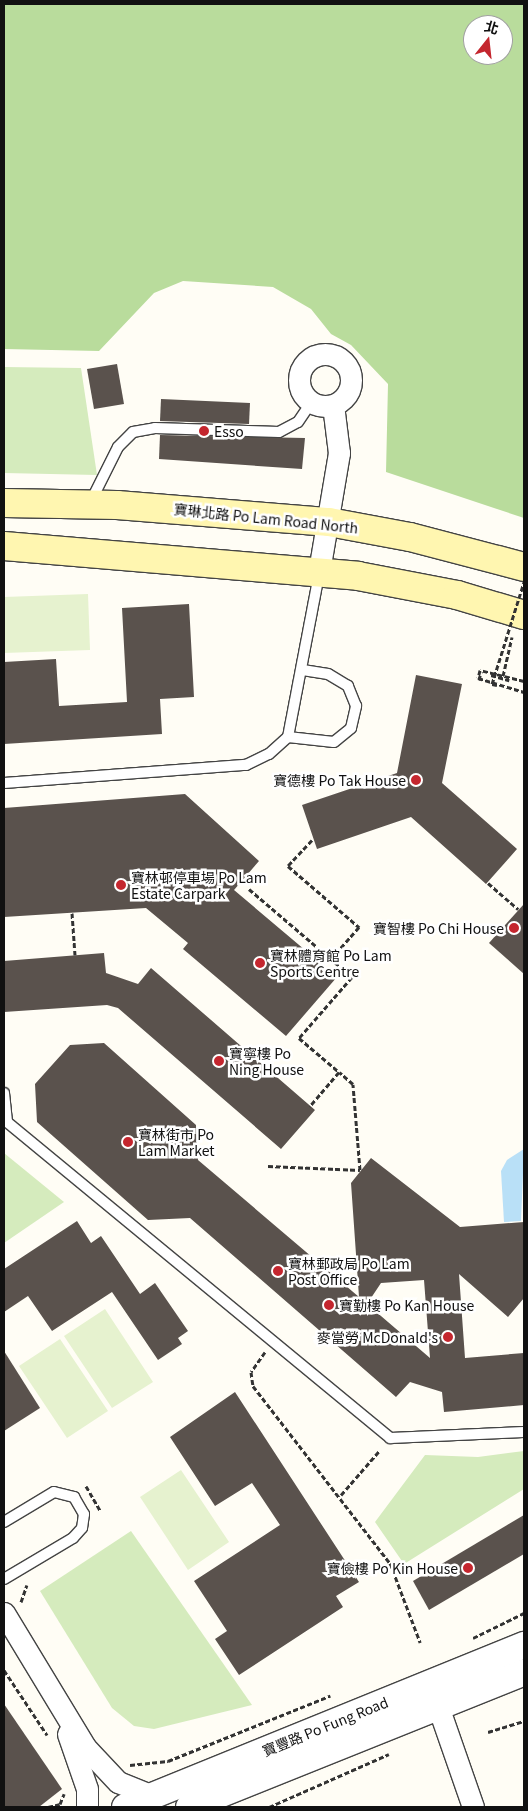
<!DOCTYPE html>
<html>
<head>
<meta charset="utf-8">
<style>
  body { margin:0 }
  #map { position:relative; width:528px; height:1811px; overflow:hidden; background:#fffdf5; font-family:Georgia,"Noto Sans TC",serif }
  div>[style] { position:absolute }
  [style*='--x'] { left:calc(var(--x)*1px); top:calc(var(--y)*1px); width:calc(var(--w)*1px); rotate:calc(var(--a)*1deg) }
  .green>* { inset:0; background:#d5ebbd }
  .forest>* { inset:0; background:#b9dc9c }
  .pitch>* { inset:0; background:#e6f2cf }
  .water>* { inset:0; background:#b9e0f7 }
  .building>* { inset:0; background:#5a524d }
  .path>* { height:3px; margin-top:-1.5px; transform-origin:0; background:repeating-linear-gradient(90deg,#333 0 5px,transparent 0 7.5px) }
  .roads { filter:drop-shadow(1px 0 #444) drop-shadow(-1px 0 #444) drop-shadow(0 1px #444) drop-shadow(0 -1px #444) }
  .service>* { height:10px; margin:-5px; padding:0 5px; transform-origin:5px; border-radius:5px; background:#fff }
  .minor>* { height:21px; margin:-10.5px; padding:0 10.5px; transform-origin:10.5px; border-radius:10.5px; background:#fff }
  .minor>.ring { margin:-10.5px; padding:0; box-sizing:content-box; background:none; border:21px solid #fff; border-radius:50% }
  .tertiary>* { height:26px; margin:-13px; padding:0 13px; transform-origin:13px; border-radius:13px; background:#fff }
  .secondary>* { height:28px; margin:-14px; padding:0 14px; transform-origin:14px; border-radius:14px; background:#fff6b0 }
  .path-bridge>* { height:3px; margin-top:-1.5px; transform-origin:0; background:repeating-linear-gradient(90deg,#333 0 5px,transparent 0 7.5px) }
  .dots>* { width:14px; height:14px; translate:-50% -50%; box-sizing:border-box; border:2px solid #fff; border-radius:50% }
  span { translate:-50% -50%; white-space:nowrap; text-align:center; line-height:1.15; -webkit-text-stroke:5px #fff; paint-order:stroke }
  .poi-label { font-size:14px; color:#111 }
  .left { translate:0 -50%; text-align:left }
  .right { translate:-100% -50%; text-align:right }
  .street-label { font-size:14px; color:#111 }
  .frame { position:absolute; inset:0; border:5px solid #111; pointer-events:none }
  .north { position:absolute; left:463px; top:15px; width:50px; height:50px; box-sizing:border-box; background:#fff; border:1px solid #a0a0a0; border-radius:50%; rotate:16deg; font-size:14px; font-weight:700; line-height:20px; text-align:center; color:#111 }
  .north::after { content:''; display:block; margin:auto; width:18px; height:22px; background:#c4262e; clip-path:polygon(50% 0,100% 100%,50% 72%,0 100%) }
</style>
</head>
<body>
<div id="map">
  <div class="green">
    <div style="clip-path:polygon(4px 367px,81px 368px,97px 475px,4px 473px)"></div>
    <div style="clip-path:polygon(4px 1153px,64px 1202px,4px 1243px)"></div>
    <div style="clip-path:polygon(524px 1451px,524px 1489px,404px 1564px,375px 1522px,425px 1455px,478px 1457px)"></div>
    <div style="clip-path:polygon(131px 1531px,252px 1705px,154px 1729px,134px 1726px,112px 1708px,40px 1591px)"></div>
  </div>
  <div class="forest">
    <div style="clip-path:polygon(evenodd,4px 4px,524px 4px,524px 518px,386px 472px,388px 384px,351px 345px,331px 334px,311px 309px,273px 287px,183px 281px,154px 293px,99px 351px,4px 349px,4px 4px,473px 25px,503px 25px,503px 55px,473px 55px,473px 25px)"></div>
  </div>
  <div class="pitch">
    <div style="clip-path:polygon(88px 594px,90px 650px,4px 653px,4px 597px)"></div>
    <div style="clip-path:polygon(105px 1309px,153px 1382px,112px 1408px,64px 1336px)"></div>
    <div style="clip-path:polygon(60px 1339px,108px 1411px,67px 1438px,19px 1366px)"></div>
    <div style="clip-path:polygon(181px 1470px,229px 1542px,188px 1570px,140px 1497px)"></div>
  </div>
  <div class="water">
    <div style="clip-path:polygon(524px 1149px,521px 1221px,504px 1222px,501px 1171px,507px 1160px)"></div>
  </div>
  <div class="building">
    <div style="clip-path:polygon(117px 364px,124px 404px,94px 409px,87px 369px)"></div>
    <div style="clip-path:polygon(161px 399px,250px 403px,249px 424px,160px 421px)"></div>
    <div style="clip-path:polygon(160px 435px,305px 438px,302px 469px,159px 459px)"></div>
    <div style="clip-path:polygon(189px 604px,194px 697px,160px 699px,162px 734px,4px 744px,4px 662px,56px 659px,59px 706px,127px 702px,122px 608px)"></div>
    <div style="clip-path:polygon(416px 675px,462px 684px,442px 783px,517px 849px,486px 884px,411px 817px,317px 849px,302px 805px,397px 773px)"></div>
    <div style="clip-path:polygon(185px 794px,259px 861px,234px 890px,337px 977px,286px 1036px,183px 949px,188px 943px,146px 908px,4px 917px,4px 808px)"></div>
    <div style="clip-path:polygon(524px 904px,524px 974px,489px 943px)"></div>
    <div style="clip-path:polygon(104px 953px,106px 973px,138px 984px,151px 968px,315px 1110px,281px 1149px,118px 1008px,107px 1005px,4px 1012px,4px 961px)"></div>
    <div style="clip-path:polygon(evenodd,104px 1043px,196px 1125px,198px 1160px,359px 1297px,351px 1183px,371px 1158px,460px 1227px,524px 1222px,524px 1298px,508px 1317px,459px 1274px,465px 1358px,524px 1353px,524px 1405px,444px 1412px,442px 1392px,410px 1382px,396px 1397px,190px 1218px,148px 1220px,37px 1122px,35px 1084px,70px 1045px,104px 1043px,424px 1280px,430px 1358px,367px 1304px,381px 1283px,424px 1280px)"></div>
    <div style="clip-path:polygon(77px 1221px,91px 1243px,101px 1236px,140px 1294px,155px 1283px,188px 1331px,178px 1338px,182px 1344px,158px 1360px,112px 1292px,52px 1331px,28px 1296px,4px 1312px,4px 1269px)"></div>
    <div style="clip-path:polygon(4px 1351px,40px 1408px,4px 1431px)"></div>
    <div style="clip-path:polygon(235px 1392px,359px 1582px,336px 1596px,343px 1607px,239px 1675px,215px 1639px,227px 1631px,194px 1581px,280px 1525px,252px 1483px,215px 1506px,170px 1437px)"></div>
    <div style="clip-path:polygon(524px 1515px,524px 1554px,429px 1610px,413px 1581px)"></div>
    <div style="clip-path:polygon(4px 1704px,62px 1789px,39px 1807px,4px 1807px)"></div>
  </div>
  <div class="path">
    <div style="--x:491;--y:675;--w:19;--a:16"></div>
    <div style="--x:503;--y:676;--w:40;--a:-77"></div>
    <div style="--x:524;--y:681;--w:45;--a:-166"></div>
    <div style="--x:480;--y:670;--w:8;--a:104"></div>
    <div style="--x:478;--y:678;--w:48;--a:16.9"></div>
    <div style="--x:312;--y:840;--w:35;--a:133"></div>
    <div style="--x:288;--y:866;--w:94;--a:40.7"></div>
    <div style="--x:359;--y:927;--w:43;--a:131.2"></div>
    <div style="--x:488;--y:883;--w:40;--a:41"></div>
    <div style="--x:249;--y:889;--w:135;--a:40.5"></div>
    <div style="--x:352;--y:977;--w:81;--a:131"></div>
    <div style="--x:299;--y:1038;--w:52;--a:40.4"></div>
    <div style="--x:339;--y:1072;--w:45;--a:130.5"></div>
    <div style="--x:72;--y:913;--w:42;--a:85.9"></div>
    <div style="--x:268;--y:1166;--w:92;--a:2.5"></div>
    <div style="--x:360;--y:1170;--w:86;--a:-94.7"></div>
    <div style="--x:353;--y:1084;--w:18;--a:-139"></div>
    <div style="--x:265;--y:1352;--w:24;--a:125"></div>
    <div style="--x:251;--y:1372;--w:14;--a:82"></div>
    <div style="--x:253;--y:1386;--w:224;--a:52.3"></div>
    <div style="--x:390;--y:1563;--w:85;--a:69.2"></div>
    <div style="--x:86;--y:1486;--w:28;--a:60"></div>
    <div style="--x:341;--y:1495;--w:60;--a:-49.1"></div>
    <div style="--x:21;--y:1602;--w:18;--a:-71"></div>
    <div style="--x:473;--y:1638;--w:57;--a:-26.1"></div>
    <div style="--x:4;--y:1670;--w:78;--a:56.5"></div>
    <div style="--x:488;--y:1732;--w:38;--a:-17"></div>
    <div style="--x:130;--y:1765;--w:38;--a:-6"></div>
    <div style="--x:168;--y:1761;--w:175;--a:-21.9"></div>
    <div style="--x:48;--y:1807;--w:12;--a:-14"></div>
    <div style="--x:60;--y:1804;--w:11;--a:-68"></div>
    <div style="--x:269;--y:1807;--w:131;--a:-23.8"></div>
  </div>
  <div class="roads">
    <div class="service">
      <div style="--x:91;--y:501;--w:60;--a:-63.4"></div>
      <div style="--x:118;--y:447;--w:21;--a:-45"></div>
      <div style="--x:133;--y:432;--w:22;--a:-10"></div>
      <div style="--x:155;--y:428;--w:124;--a:1.8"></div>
      <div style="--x:279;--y:432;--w:21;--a:-28"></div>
      <div style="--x:298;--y:422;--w:23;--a:-56"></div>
      <div style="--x:288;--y:737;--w:46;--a:6.2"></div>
      <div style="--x:334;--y:742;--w:22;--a:-39"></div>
      <div style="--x:351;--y:728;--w:23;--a:-77"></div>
      <div style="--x:356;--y:706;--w:22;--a:-112"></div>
      <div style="--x:348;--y:686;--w:23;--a:-149"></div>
      <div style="--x:328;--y:674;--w:24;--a:-171"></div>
      <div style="--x:4;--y:783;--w:243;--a:-4.3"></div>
      <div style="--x:246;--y:765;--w:25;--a:-26"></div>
      <div style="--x:269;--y:754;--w:25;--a:-42"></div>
      <div style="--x:288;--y:737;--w:165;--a:-79.2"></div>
      <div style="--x:4;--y:1093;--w:29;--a:84"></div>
      <div style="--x:7;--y:1122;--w:497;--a:39.5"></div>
      <div style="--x:390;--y:1438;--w:134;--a:-2.6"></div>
      <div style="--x:4;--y:1522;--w:58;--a:-31"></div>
      <div style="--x:54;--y:1492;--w:21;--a:14"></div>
      <div style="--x:74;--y:1497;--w:20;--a:60"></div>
      <div style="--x:84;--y:1514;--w:14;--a:98"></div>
      <div style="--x:82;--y:1528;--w:13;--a:132"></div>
      <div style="--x:73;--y:1538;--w:80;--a:149.3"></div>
    </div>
    <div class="minor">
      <div class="ring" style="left:299px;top:354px;width:31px;height:31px"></div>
      <div style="--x:319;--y:571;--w:120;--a:-80.4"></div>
      <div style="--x:339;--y:453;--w:48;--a:-97.1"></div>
      <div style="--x:4;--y:1613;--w:157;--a:58.8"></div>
      <div style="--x:85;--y:1747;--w:48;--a:46.7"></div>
      <div style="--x:118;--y:1782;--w:38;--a:22"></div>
      <div style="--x:433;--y:1692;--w:122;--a:70.8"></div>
      <div style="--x:68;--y:1734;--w:58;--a:70.9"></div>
      <div style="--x:87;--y:1789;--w:18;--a:90"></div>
    </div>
    <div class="tertiary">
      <div style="--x:125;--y:1807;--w:431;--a:-22.1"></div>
      <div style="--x:189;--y:1807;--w:361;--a:-21.9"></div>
    </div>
    <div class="secondary">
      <div style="--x:4;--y:503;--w:113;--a:1"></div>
      <div style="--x:117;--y:505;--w:213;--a:4.6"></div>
      <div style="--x:329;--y:522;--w:82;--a:10.5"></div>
      <div style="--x:410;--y:537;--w:118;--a:14.7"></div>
      <div style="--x:4;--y:546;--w:355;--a:4.8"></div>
      <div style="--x:358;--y:576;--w:101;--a:10.9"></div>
      <div style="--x:457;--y:595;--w:70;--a:16.6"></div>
    </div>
  </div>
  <div class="path-bridge">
    <div style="--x:479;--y:680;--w:8;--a:-76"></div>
    <div style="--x:497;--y:685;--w:5;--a:-169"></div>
    <div style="--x:492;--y:684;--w:107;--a:-72.6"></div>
  </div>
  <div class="dots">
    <div style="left:204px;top:431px;background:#c4262e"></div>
    <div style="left:416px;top:780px;background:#c4262e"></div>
    <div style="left:121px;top:885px;background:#c4262e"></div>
    <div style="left:514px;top:928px;background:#c4262e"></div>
    <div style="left:260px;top:963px;background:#c4262e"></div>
    <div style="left:219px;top:1061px;background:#c4262e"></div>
    <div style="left:128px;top:1142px;background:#c4262e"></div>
    <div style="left:278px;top:1271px;background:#c4262e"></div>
    <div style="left:329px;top:1305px;background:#c4262e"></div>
    <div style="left:448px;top:1337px;background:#c4262e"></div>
    <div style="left:468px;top:1568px;background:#c4262e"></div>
  </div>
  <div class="poi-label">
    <span class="left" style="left:214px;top:431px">Esso</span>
    <span class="right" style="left:406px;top:780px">寶德樓 Po Tak House</span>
    <span class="left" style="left:131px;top:885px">寶林邨停車場 Po Lam<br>Estate Carpark</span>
    <span class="right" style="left:504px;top:928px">寶智樓 Po Chi House</span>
    <span class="left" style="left:270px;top:963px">寶林體育館 Po Lam<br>Sports Centre</span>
    <span class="left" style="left:229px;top:1061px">寶寧樓 Po<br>Ning House</span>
    <span class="left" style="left:138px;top:1142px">寶林街市 Po<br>Lam Market</span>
    <span class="left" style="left:288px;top:1271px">寶林郵政局 Po Lam<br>Post Office</span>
    <span class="left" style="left:339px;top:1305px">寶勤樓 Po Kan House</span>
    <span class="right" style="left:438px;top:1337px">麥當勞 McDonald's</span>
    <span class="right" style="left:458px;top:1568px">寶儉樓 Po Kin House</span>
  </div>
  <div class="street-label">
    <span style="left:266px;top:518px;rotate:6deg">寶琳北路 Po Lam Road North</span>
    <span style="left:325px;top:1726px;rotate:-22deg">寶豐路 Po Fung Road</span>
  </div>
  <div class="frame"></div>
  <div class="north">北</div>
</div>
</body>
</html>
